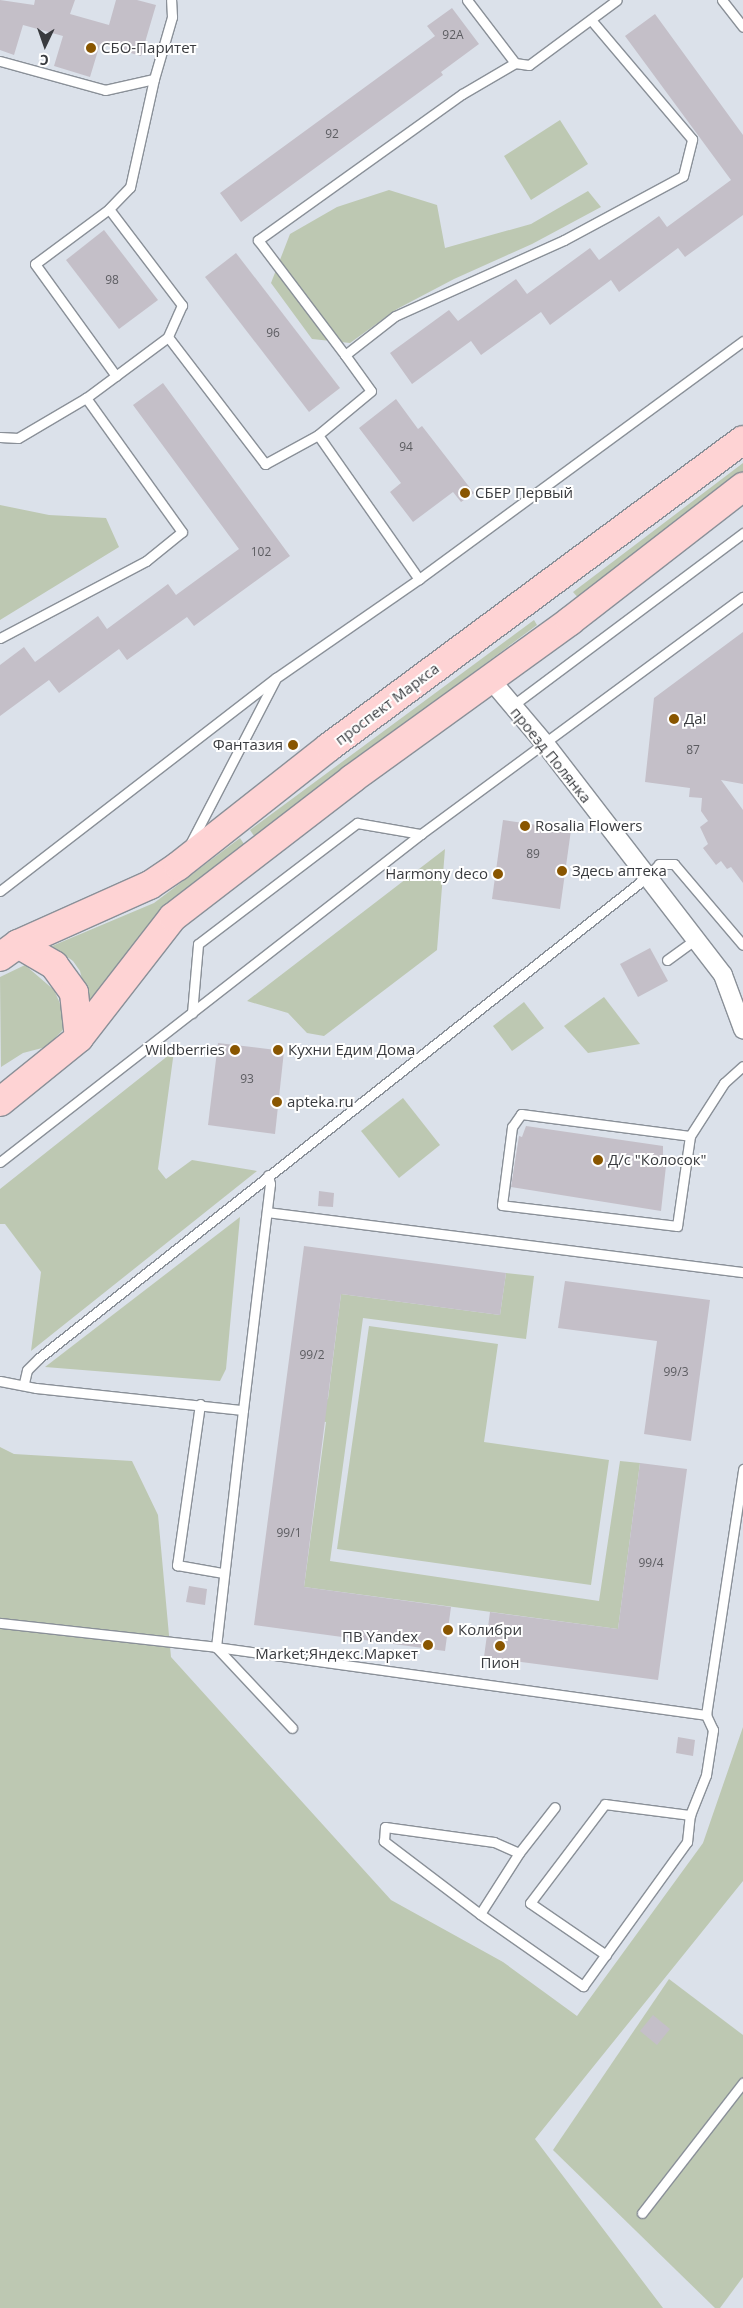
<!DOCTYPE html>
<html>
<head>
<meta charset="utf-8">
<style>
  body { margin:0 }
  #map { position:relative; width:743px; height:2308px; overflow:hidden; background:#dbe1ea; font-family:"Open Sans",sans-serif }
  div>[style] { position:absolute }
  [style*='--x'] { left:calc(var(--x)*1px); top:calc(var(--y)*1px); width:calc(var(--w)*1px); rotate:calc(var(--a)*1deg) }
  .green>* { inset:0; background:#bdc8b2 }
  .building>* { inset:0; background:#c4bfc8 }
  .roads { filter:drop-shadow(1px 0 #8a9098) drop-shadow(-1px 0 #8a9098) drop-shadow(0 1px #8a9098) drop-shadow(0 -1px #8a9098) }
  .service>* { height:9px; margin:-4.5px; padding:0 4.5px; transform-origin:4.5px; border-radius:4.5px; background:#fff }
  .minor>* { height:18px; margin:-9px; padding:0 9px; transform-origin:9px; border-radius:9px; background:#fff }
  .primary>* { height:28px; margin:-14px; padding:0 14px; transform-origin:14px; border-radius:14px; background:#fed3d4 }
  .dots>* { width:14px; height:14px; translate:-50% -50%; box-sizing:border-box; border:2px solid #fff; border-radius:50% }
  span { translate:-50% -50%; white-space:nowrap; text-align:center; line-height:1.15; -webkit-text-stroke:4px #fff; paint-order:stroke }
  .number-label { font-size:12px; color:#5c5c61 }
  .number-label span { -webkit-text-stroke-width:0 }
  .poi-label { font-size:15px; color:#393b3f }
  .left { translate:0 -50%; text-align:left }
  .right { translate:-100% -50%; text-align:right }
  .street-label { font-size:15px; color:#393b3f }
  .north { position:absolute; left:20px; top:20px; width:50px; height:50px; -webkit-text-stroke:4px #fff; paint-order:stroke; rotate:183deg; font-size:14px; font-weight:700; line-height:20px; text-align:center; color:#393b3f }
  .north::after { content:''; display:block; margin:auto; width:18px; height:22px; background:#393b3f; clip-path:polygon(50% 0,100% 100%,50% 72%,0 100%) }
</style>
</head>
<body>
<div id="map">
  <div class="green">
    <div style="clip-path:polygon(560px 120px,588px 164px,531px 200px,504px 156px)"></div>
    <div style="clip-path:polygon(389px 190px,437px 205px,445px 248px,531px 224px,588px 191px,601px 207px,532px 244px,454px 279px,397px 309px,350px 343px,312px 339px,271px 283px,290px 234px,337px 207px)"></div>
    <div style="clip-path:polygon(743px 463px,743px 479px,581px 601px,573px 592px)"></div>
    <div style="clip-path:polygon(0 505px,49px 515px,106px 518px,119px 547px,0 620px)"></div>
    <div style="clip-path:polygon(534px 620px,537px 625px,254px 836px,250px 830px)"></div>
    <div style="clip-path:polygon(240px 838px,244px 844px,161px 911px,88px 1003px,80px 971px,73px 961px,52px 946px,154px 903px)"></div>
    <div style="clip-path:polygon(445px 849px,437px 950px,324px 1036px,307px 1033px,288px 1013px,247px 1001px)"></div>
    <div style="clip-path:polygon(25px 965px,54px 990px,62px 1008px,63px 1030px,46px 1047px,23px 1053px,1px 1067px,0 977px)"></div>
    <div style="clip-path:polygon(604px 997px,640px 1044px,588px 1053px,564px 1026px)"></div>
    <div style="clip-path:polygon(524px 1002px,544px 1028px,512px 1051px,493px 1026px)"></div>
    <div style="clip-path:polygon(174px 1051px,158px 1169px,166px 1179px,192px 1160px,257px 1171px,31px 1351px,41px 1272px,5px 1224px,0 1224px,0 1189px)"></div>
    <div style="clip-path:polygon(403px 1098px,440px 1145px,399px 1178px,361px 1131px)"></div>
    <div style="clip-path:polygon(240px 1217px,226px 1369px,220px 1381px,45px 1367px)"></div>
    <div style="clip-path:polygon(506px 1273px,534px 1276px,526px 1339px,363px 1318px,330px 1561px,599px 1601px,620px 1461px,640px 1463px,618px 1629px,304px 1587px,326px 1422px,283px 1416px,328px 1399px,341px 1294px,500px 1315px)"></div>
    <div style="clip-path:polygon(369px 1326px,498px 1344px,484px 1442px,609px 1460px,591px 1585px,337px 1549px)"></div>
    <div style="clip-path:polygon(0 1447px,14px 1454px,132px 1461px,158px 1515px,171px 1657px,391px 1900px,503px 1962px,577px 2016px,703px 1843px,743px 1727px,743px 1881px,535px 2139px,663px 2308px,0 2308px)"></div>
    <div style="clip-path:polygon(669px 1979px,743px 2035px,743px 2277px,720px 2308px,715px 2308px,553px 2150px)"></div>
  </div>
  <div class="building">
    <div style="clip-path:polygon(0 0,34px 5px,35px 0,75px 0,70px 14px,109px 25px,116px 0,137px 0,156px 5px,141px 56px,100px 44px,90px 77px,54px 66px,63px 36px,23px 25px,14px 55px,0 50px)"></div>
    <div style="clip-path:polygon(452px 8px,479px 44px,441px 72px,443px 75px,241px 222px,220px 193px,435px 36px,427px 26px)"></div>
    <div style="clip-path:polygon(655px 14px,743px 135px,743px 215px,685px 257px,678px 248px,619px 292px,611px 280px,550px 325px,541px 312px,481px 355px,471px 341px,412px 384px,390px 353px,449px 310px,458px 321px,516px 279px,527px 294px,590px 248px,599px 260px,659px 216px,667px 227px,731px 180px,625px 36px)"></div>
    <div style="clip-path:polygon(104px 230px,158px 300px,119px 329px,66px 260px)"></div>
    <div style="clip-path:polygon(236px 253px,340px 388px,309px 412px,205px 277px)"></div>
    <div style="clip-path:polygon(163px 383px,290px 556px,194px 626px,187px 617px,127px 660px,119px 649px,59px 693px,49px 680px,0 716px,0 665px,24px 647px,35px 662px,98px 616px,107px 629px,168px 584px,176px 595px,239px 549px,133px 405px)"></div>
    <div style="clip-path:polygon(396px 399px,418px 429px,422px 426px,474px 493px,461px 502px,453px 492px,413px 522px,390px 492px,401px 483px,359px 428px)"></div>
    <div style="clip-path:polygon(743px 632px,743px 784px,721px 780px,743px 810px,743px 883px,731px 867px,727px 869px,721px 861px,716px 865px,703px 848px,708px 844px,700px 827px,708px 821px,701px 811px,702px 798px,689px 797px,690px 788px,645px 782px,654px 698px)"></div>
    <div style="clip-path:polygon(503px 820px,571px 830px,560px 909px,492px 899px)"></div>
    <div style="clip-path:polygon(650px 948px,668px 981px,638px 997px,620px 964px)"></div>
    <div style="clip-path:polygon(218px 1043px,284px 1051px,275px 1134px,208px 1125px)"></div>
    <div style="clip-path:polygon(526px 1126px,663px 1146px,663px 1165px,666px 1166px,661px 1211px,511px 1187px,519px 1136px,522px 1137px)"></div>
    <div style="clip-path:polygon(319px 1191px,334px 1193px,333px 1207px,318px 1206px)"></div>
    <div style="clip-path:polygon(304px 1246px,506px 1273px,500px 1315px,341px 1294px,304px 1587px,451px 1607px,445px 1651px,254px 1625px)"></div>
    <div style="clip-path:polygon(565px 1281px,710px 1300px,691px 1441px,644px 1434px,657px 1341px,558px 1328px)"></div>
    <div style="clip-path:polygon(640px 1463px,687px 1469px,658px 1680px,484px 1657px,490px 1612px,618px 1629px)"></div>
    <div style="clip-path:polygon(189px 1586px,207px 1589px,205px 1605px,186px 1602px)"></div>
    <div style="clip-path:polygon(678px 1737px,695px 1740px,693px 1756px,676px 1753px)"></div>
    <div style="clip-path:polygon(653px 2015px,670px 2029px,657px 2045px,640px 2031px)"></div>
  </div>
  <div class="roads">
    <div class="service">
      <div style="--x:467;--y:0;--w:79;--a:52.7"></div>
      <div style="--x:515;--y:63;--w:14;--a:8"></div>
      <div style="--x:529;--y:65;--w:109;--a:-36.5"></div>
      <div style="--x:722;--y:0;--w:34;--a:52"></div>
      <div style="--x:0;--y:61;--w:109;--a:15.4"></div>
      <div style="--x:105;--y:90;--w:50;--a:-12.7"></div>
      <div style="--x:154;--y:79;--w:65;--a:-73.8"></div>
      <div style="--x:172;--y:17;--w:17;--a:-93"></div>
      <div style="--x:515;--y:63;--w:61;--a:149.7"></div>
      <div style="--x:462;--y:94;--w:251;--a:144.4"></div>
      <div style="--x:258;--y:240;--w:144;--a:52.9"></div>
      <div style="--x:345;--y:355;--w:63;--a:-38"></div>
      <div style="--x:395;--y:316;--w:185;--a:-24.2"></div>
      <div style="--x:564;--y:240;--w:135;--a:-28.3"></div>
      <div style="--x:683;--y:176;--w:38;--a:-76"></div>
      <div style="--x:692;--y:139;--w:156;--a:-130.3"></div>
      <div style="--x:154;--y:79;--w:111;--a:102.5"></div>
      <div style="--x:130;--y:187;--w:30;--a:134"></div>
      <div style="--x:109;--y:209;--w:121;--a:52.8"></div>
      <div style="--x:182;--y:305;--w:35;--a:114"></div>
      <div style="--x:168;--y:337;--w:160;--a:52.6"></div>
      <div style="--x:265;--y:464;--w:60;--a:-28.7"></div>
      <div style="--x:109;--y:209;--w:92;--a:143.4"></div>
      <div style="--x:35;--y:264;--w:138;--a:54.1"></div>
      <div style="--x:345;--y:355;--w:44;--a:54.2"></div>
      <div style="--x:371;--y:391;--w:69;--a:140.3"></div>
      <div style="--x:318;--y:435;--w:176;--a:55"></div>
      <div style="--x:0;--y:437;--w:18;--a:3"></div>
      <div style="--x:18;--y:438;--w:79;--a:-30.5"></div>
      <div style="--x:86;--y:398;--w:102;--a:-36.6"></div>
      <div style="--x:0;--y:638;--w:165;--a:-27.8"></div>
      <div style="--x:146;--y:561;--w:46;--a:-38.9"></div>
      <div style="--x:182;--y:532;--w:165;--a:-125.6"></div>
      <div style="--x:512;--y:706;--w:289;--a:-36.8"></div>
      <div style="--x:189;--y:846;--w:187;--a:-62.6"></div>
      <div style="--x:0;--y:891;--w:349;--a:-37.7"></div>
      <div style="--x:276;--y:678;--w:174;--a:-34.7"></div>
      <div style="--x:419;--y:579;--w:402;--a:-36.3"></div>
      <div style="--x:667;--y:960;--w:36;--a:-36"></div>
      <div style="--x:192;--y:1013;--w:69;--a:-85"></div>
      <div style="--x:198;--y:944;--w:200;--a:-37.3"></div>
      <div style="--x:357;--y:823;--w:65;--a:9.8"></div>
      <div style="--x:690;--y:1136;--w:91;--a:98.2"></div>
      <div style="--x:677;--y:1226;--w:176;--a:-173.2"></div>
      <div style="--x:502;--y:1205;--w:79;--a:-82.7"></div>
      <div style="--x:512;--y:1127;--w:16;--a:-55"></div>
      <div style="--x:521;--y:1114;--w:170;--a:7.4"></div>
      <div style="--x:690;--y:1136;--w:63;--a:-57.3"></div>
      <div style="--x:724;--y:1083;--w:25;--a:-42"></div>
      <div style="--x:0;--y:1162;--w:534;--a:-37.92"></div>
      <div style="--x:421;--y:834;--w:400;--a:-36.4"></div>
      <div style="--x:267;--y:1212;--w:480;--a:7.2"></div>
      <div style="--x:0;--y:1381;--w:37;--a:11"></div>
      <div style="--x:36;--y:1388;--w:208;--a:6.1"></div>
      <div style="--x:243;--y:1410;--w:239;--a:96.5"></div>
      <div style="--x:216;--y:1647;--w:111;--a:46.8"></div>
      <div style="--x:24;--y:1383;--w:13;--a:-77"></div>
      <div style="--x:27;--y:1370;--w:17;--a:-45"></div>
      <div style="--x:39;--y:1358;--w:777;--a:-38.36"></div>
      <div style="--x:648;--y:876;--w:16;--a:-47"></div>
      <div style="--x:659;--y:864;--w:15;--a:0"></div>
      <div style="--x:674;--y:864;--w:106;--a:49.6"></div>
      <div style="--x:200;--y:1404;--w:163;--a:98.1"></div>
      <div style="--x:177;--y:1565;--w:47;--a:9.9"></div>
      <div style="--x:243;--y:1410;--w:228;--a:-83.2"></div>
      <div style="--x:270;--y:1184;--w:9;--a:-103"></div>
      <div style="--x:0;--y:1623;--w:217;--a:6.3"></div>
      <div style="--x:216;--y:1647;--w:495;--a:7.9"></div>
      <div style="--x:519;--y:1853;--w:58;--a:-52"></div>
      <div style="--x:480;--y:1914;--w:121;--a:-142.8"></div>
      <div style="--x:384;--y:1841;--w:14;--a:-86"></div>
      <div style="--x:385;--y:1827;--w:110;--a:7.8"></div>
      <div style="--x:494;--y:1842;--w:27;--a:24"></div>
      <div style="--x:519;--y:1853;--w:72;--a:122.6"></div>
      <div style="--x:480;--y:1914;--w:126;--a:35"></div>
      <div style="--x:583;--y:1986;--w:178;--a:-54.2"></div>
      <div style="--x:687;--y:1842;--w:27;--a:-84"></div>
      <div style="--x:690;--y:1815;--w:43;--a:-68.2"></div>
      <div style="--x:706;--y:1775;--w:46;--a:-81.2"></div>
      <div style="--x:713;--y:1730;--w:17;--a:-115"></div>
      <div style="--x:706;--y:1715;--w:249;--a:-81.4"></div>
      <div style="--x:606;--y:1955;--w:92;--a:-145.6"></div>
      <div style="--x:530;--y:1903;--w:124;--a:-52.9"></div>
      <div style="--x:605;--y:1804;--w:86;--a:7.4"></div>
      <div style="--x:642;--y:2213;--w:165;--a:-52.2"></div>
    </div>
    <div class="minor">
      <div style="--x:491;--y:680;--w:85;--a:49.8"></div>
      <div style="--x:546;--y:745;--w:290;--a:52.4"></div>
      <div style="--x:723;--y:975;--w:58;--a:69.7"></div>
    </div>
    <div class="primary">
      <div style="--x:18;--y:944;--w:42;--a:30.3"></div>
      <div style="--x:54;--y:965;--w:34;--a:54"></div>
      <div style="--x:74;--y:993;--w:45;--a:83.7"></div>
      <div style="--x:0;--y:957;--w:22;--a:-36"></div>
      <div style="--x:18;--y:944;--w:145;--a:-24.1"></div>
      <div style="--x:150;--y:885;--w:34;--a:-34"></div>
      <div style="--x:178;--y:866;--w:192;--a:-38.2"></div>
      <div style="--x:329;--y:747;--w:515;--a:-36.56"></div>
      <div style="--x:0;--y:1102;--w:102;--a:-39"></div>
      <div style="--x:79;--y:1038;--w:153;--a:-52.2"></div>
      <div style="--x:173;--y:917;--w:226;--a:-37.6"></div>
      <div style="--x:352;--y:779;--w:269;--a:-35.9"></div>
      <div style="--x:570;--y:621;--w:219;--a:-37.8"></div>
    </div>
  </div>
  <div class="dots">
    <div style="left:91px;top:48px;background:#895600"></div>
    <div style="left:465px;top:493px;background:#895600"></div>
    <div style="left:674px;top:719px;background:#895600"></div>
    <div style="left:293px;top:745px;background:#895600"></div>
    <div style="left:525px;top:826px;background:#895600"></div>
    <div style="left:562px;top:871px;background:#895600"></div>
    <div style="left:498px;top:874px;background:#895600"></div>
    <div style="left:235px;top:1050px;background:#895600"></div>
    <div style="left:278px;top:1050px;background:#895600"></div>
    <div style="left:277px;top:1102px;background:#895600"></div>
    <div style="left:598px;top:1160px;background:#895600"></div>
    <div style="left:448px;top:1630px;background:#895600"></div>
    <div style="left:428px;top:1645px;background:#895600"></div>
    <div style="left:500px;top:1646px;background:#895600"></div>
  </div>
  <div class="number-label">
    <span style="left:453px;top:35px">92А</span>
    <span style="left:332px;top:134px">92</span>
    <span style="left:112px;top:280px">98</span>
    <span style="left:273px;top:333px">96</span>
    <span style="left:406px;top:447px">94</span>
    <span style="left:261px;top:552px">102</span>
    <span style="left:693px;top:750px">87</span>
    <span style="left:533px;top:854px">89</span>
    <span style="left:247px;top:1079px">93</span>
    <span style="left:312px;top:1355px">99/2</span>
    <span style="left:676px;top:1372px">99/3</span>
    <span style="left:289px;top:1533px">99/1</span>
    <span style="left:651px;top:1563px">99/4</span>
  </div>
  <div class="poi-label">
    <span class="left" style="left:101px;top:48px">СБО-Паритет</span>
    <span class="left" style="left:475px;top:493px">СБЕР Первый</span>
    <span class="left" style="left:684px;top:719px">Да!</span>
    <span class="right" style="left:283px;top:745px">Фантазия</span>
    <span class="left" style="left:535px;top:826px">Rosalia Flowers</span>
    <span class="left" style="left:572px;top:871px">Здесь аптека</span>
    <span class="right" style="left:488px;top:874px">Harmony deco</span>
    <span class="right" style="left:225px;top:1050px">Wildberries</span>
    <span class="left" style="left:288px;top:1050px">Кухни Едим Дома</span>
    <span class="left" style="left:287px;top:1102px">apteka.ru</span>
    <span class="left" style="left:608px;top:1160px">Д/с "Колосок"</span>
    <span class="left" style="left:458px;top:1630px">Колибри</span>
    <span class="right" style="left:418px;top:1645px">ПВ Yandex<br>Market;Яндекс.Маркет</span>
    <span style="left:500px;top:1663px">Пион</span>
  </div>
  <div class="street-label">
    <span style="left:387px;top:704px;rotate:-37deg">проспект Маркса</span>
    <span style="left:551px;top:755px;rotate:51deg">проезд Полянка</span>
  </div>
  <div class="north">С</div>
</div>
</body>
</html>
